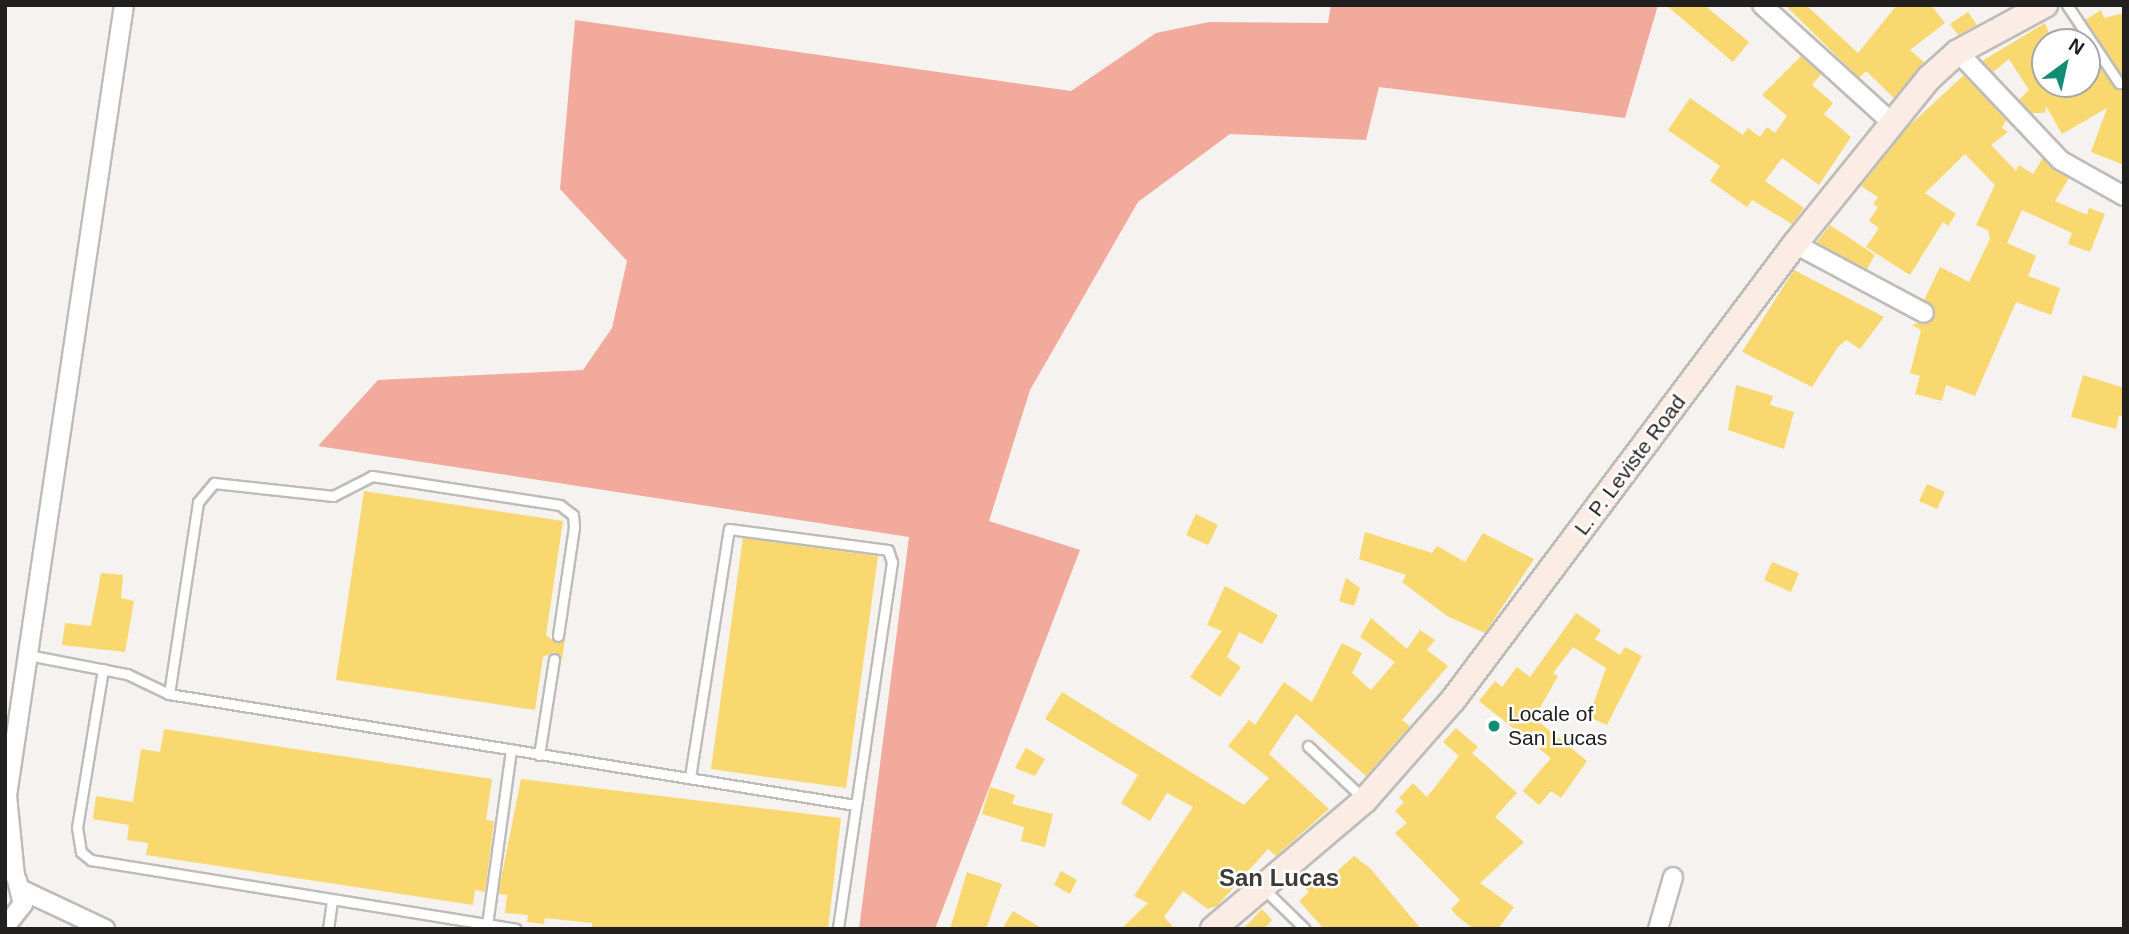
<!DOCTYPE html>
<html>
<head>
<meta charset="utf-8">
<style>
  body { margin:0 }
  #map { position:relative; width:2129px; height:934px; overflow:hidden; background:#f5f2ef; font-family:Arial,sans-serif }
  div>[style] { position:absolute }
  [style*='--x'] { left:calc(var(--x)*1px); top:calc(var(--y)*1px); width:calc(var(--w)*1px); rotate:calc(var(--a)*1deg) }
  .green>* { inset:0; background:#f2aa9d }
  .building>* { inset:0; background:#fad870 }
  .roads { filter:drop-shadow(2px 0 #bebcb9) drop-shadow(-2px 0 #bebcb9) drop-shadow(0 2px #bebcb9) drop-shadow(0 -2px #bebcb9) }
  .service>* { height:9px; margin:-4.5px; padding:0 4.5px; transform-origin:4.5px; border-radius:4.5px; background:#fff }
  .minor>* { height:18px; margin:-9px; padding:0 9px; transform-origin:9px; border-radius:9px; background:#fff }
  .secondary>* { height:24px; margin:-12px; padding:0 12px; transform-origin:12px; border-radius:12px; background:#fbede6 }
  .dots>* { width:19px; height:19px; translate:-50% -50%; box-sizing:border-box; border:4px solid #fff; border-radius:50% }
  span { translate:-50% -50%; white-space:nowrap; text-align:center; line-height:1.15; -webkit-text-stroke:5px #fff; paint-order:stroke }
  .street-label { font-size:21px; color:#21201f }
  .poi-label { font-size:21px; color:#21201f }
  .left { translate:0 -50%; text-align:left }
  .quarter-label { font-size:24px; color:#3e3c39; font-weight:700 }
  .frame { position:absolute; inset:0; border:7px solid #21201f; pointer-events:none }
  .north { position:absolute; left:2031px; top:28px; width:70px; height:70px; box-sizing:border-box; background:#fff; border:2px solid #a6a6a5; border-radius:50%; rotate:33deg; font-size:19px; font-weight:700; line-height:28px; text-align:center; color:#21201f }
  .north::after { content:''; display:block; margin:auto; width:24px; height:32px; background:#118d71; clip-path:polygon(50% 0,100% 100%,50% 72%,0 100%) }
</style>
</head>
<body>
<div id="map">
  <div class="green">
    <div style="clip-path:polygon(1331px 5px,1658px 5px,1625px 118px,1379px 87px,1366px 140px,1230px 134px,1138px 202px,1030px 390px,989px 521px,1080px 550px,935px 929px,859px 929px,909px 537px,318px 446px,378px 380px,583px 370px,612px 328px,627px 261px,560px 189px,575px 20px,1071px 91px,1156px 33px,1209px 22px,1328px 23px)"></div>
  </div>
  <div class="building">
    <div style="clip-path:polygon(1666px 5px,1704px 5px,1749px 42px,1733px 62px)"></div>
    <div style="clip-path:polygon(1785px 5px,1806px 5px,1858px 53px,1897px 5px,1931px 5px,1945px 23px,1910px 50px,1924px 62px,1894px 98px,1866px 71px,1859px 78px)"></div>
    <div style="clip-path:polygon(2101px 10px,2104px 18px,2124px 13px,2124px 78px,2085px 20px)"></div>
    <div style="clip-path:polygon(1968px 12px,1977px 25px,1958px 35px,1950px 24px)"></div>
    <div style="clip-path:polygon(2045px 23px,2052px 41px,2073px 27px,2083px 42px,2045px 42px,2045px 84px,2087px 84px,2087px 48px,2114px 87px,2124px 88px,2124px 165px,2091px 152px,2107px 108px,2062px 134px,2046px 106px,2045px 113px,2031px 113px,2019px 100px,2029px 90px,2009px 59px,1993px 72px,1982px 61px)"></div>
    <div style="clip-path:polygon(1801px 56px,1821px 74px,1812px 85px,1833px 103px,1824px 114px,1851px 137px,1819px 185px,1782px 158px,1765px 181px,1804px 208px,1792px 224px,1752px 200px,1747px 207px,1710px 181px,1720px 166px,1668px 130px,1690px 98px,1743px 135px,1748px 128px,1760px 137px,1767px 127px,1775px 133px,1787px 116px,1762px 95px)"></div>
    <div style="clip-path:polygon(1964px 75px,2006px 120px,2002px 128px,2008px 132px,1991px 145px,2016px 171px,2019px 165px,2033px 174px,2043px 158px,2069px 178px,2055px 201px,2087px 215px,2089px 208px,2105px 214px,2090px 252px,2068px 244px,2072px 233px,2022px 210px,2007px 243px,2036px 256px,2028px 276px,2060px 288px,2051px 315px,2016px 302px,1975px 396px,1946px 385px,1942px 401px,1915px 394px,1920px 376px,1910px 373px,1921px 330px,1912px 325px,1934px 318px,1924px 300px,1940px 267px,1969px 282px,1990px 239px,1988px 230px,1976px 225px,1995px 185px,1965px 154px,1925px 193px,1956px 214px,1948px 226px,1943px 222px,1910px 275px,1866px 247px,1879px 228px,1869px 221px,1878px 207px,1873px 204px,1878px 197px,1861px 186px,1909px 126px)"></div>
    <div style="clip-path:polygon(1830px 225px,1875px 255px,1867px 269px,1816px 243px)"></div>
    <div style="clip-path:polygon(1794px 270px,1884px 317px,1860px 349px,1846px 340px,1838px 347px,1812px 387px,1742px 352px)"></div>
    <div style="clip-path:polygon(2083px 375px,2124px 388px,2124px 417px,2119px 415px,2116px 429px,2071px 417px)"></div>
    <div style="clip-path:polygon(1736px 385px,1773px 396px,1770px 405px,1794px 412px,1784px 449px,1728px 430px)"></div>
    <div style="clip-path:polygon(1927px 484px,1945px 492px,1937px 509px,1919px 501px)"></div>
    <div style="clip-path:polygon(364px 491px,563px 521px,546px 635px,556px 643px,565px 638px,562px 660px,554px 652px,543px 657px,535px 710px,336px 680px)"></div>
    <div style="clip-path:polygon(1196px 514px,1218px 525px,1208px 545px,1186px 535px)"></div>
    <div style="clip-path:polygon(1365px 532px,1432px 553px,1437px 546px,1465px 562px,1483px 533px,1534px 559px,1485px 633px,1447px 616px,1402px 582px,1406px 575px,1359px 559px)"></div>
    <div style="clip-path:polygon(743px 538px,878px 556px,846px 788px,711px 769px)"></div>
    <div style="clip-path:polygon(1772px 562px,1799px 573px,1791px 592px,1764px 580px)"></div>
    <div style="clip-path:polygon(101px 573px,123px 575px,121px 598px,134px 601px,125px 652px,62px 645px,65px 623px,91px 626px)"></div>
    <div style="clip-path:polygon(1346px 578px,1360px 588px,1354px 606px,1339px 601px)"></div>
    <div style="clip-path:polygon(1225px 586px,1278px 615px,1262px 644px,1239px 632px,1227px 657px,1241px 667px,1220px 697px,1190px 677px,1222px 631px,1207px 625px)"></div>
    <div style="clip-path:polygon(1576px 613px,1601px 630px,1595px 639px,1620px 655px,1625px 647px,1642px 656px,1607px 725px,1589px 717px,1606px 668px,1573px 647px,1553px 673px,1558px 676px,1534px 718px,1587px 761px,1561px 798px,1551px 791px,1539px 805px,1523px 791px,1551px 758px,1479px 701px,1495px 681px,1502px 687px,1517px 667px,1530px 677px)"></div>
    <div style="clip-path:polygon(1371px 618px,1407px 649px,1420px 630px,1435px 640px,1427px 650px,1448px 666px,1402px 720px,1410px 726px,1366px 776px,1296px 714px,1269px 754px,1329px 809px,1276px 856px,1268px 849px,1217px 906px,1208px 909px,1183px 891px,1164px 917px,1175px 929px,1121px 929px,1148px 903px,1134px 896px,1193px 807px,1167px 793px,1150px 821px,1121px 803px,1138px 775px,1045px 719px,1062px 692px,1244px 805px,1269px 778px,1228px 746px,1249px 720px,1255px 725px,1284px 682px,1312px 702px,1342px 643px,1362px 653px,1352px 673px,1371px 690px,1395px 662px,1360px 637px)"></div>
    <div style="clip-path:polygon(1456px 728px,1478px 747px,1472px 753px,1517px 793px,1495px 817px,1524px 842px,1480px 883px,1514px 907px,1498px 929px,1474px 929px,1457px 916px,1451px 909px,1460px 900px,1395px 833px,1407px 823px,1395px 811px,1404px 802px,1399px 798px,1413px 783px,1427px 797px,1459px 756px,1443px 742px)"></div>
    <div style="clip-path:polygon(164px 729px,492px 779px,486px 820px,494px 821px,485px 892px,475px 890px,473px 905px,146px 855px,148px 843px,127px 840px,129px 825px,93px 819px,96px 796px,133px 802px,141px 749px,160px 752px)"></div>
    <div style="clip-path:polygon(1026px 748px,1045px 759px,1035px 776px,1015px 768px)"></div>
    <div style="clip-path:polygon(521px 779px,841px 818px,828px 929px,592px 929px,592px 923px,545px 918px,544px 924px,527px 922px,528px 915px,505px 913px,507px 895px,498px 894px)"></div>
    <div style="clip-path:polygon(990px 787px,1015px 795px,1012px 804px,1053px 814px,1045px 847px,1021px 841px,1024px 827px,982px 814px)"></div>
    <div style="clip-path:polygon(1354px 856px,1370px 868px,1421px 929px,1324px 929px,1299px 901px,1309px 892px,1303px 886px,1316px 874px,1324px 883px)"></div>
    <div style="clip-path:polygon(1061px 871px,1077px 880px,1070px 894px,1054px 885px)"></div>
    <div style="clip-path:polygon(967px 872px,1002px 884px,986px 929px,950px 929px)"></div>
    <div style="clip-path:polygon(1262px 909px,1272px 920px,1264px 929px,1243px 929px)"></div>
    <div style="clip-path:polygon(1013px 911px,1043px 929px,1002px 929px)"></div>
  </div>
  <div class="roads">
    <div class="service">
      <div style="--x:2067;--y:5;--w:94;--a:56.3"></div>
      <div style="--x:28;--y:655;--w:101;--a:10.9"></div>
      <div style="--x:127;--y:674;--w:47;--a:25.5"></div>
      <div style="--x:169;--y:694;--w:695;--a:9.19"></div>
      <div style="--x:103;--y:669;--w:160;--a:99.3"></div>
      <div style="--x:77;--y:827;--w:25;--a:81"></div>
      <div style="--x:81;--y:852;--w:13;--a:39"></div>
      <div style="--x:91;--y:860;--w:430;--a:9.2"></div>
      <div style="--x:169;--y:694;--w:194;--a:-81.4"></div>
      <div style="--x:198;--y:502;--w:25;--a:-50"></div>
      <div style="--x:214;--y:483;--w:120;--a:6.2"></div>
      <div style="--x:333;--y:496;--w:44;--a:-27.1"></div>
      <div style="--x:372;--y:476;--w:190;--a:8.8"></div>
      <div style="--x:560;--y:505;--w:16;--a:38"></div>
      <div style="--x:573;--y:515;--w:12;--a:85"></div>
      <div style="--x:574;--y:527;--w:110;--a:98.4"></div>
      <div style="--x:1308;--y:746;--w:77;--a:43.4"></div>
      <div style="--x:539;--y:755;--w:97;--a:-81.1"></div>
      <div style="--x:690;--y:777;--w:251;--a:-81.1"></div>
      <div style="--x:729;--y:529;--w:160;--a:7.5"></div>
      <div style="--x:888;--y:550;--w:13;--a:72"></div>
      <div style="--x:892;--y:562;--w:371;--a:98.4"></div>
      <div style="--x:1264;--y:889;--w:57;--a:44.3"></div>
      <div style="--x:487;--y:925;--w:177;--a:-82.2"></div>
      <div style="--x:328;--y:929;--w:29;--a:-82"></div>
    </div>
    <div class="minor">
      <div style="--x:1762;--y:5;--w:174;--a:42.2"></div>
      <div style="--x:1958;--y:52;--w:149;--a:46.6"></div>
      <div style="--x:2060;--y:160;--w:73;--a:29.4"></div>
      <div style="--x:1795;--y:244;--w:146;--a:28.1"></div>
      <div style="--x:15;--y:876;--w:80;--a:-95.7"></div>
      <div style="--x:7;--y:796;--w:800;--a:-81.59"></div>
      <div style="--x:22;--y:890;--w:92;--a:25.2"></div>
      <div style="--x:5;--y:927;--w:29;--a:-52"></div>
      <div style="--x:23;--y:904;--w:25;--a:-104"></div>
      <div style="--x:1658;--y:929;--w:54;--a:-73.9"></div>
    </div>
    <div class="secondary">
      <div style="--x:1213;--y:929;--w:199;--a:-40.3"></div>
      <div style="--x:1365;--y:800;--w:133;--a:-48.7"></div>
      <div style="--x:1453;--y:700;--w:570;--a:-53.13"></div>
      <div style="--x:1795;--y:244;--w:213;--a:-51.1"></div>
      <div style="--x:1929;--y:78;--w:39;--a:-42"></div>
      <div style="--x:1958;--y:52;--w:99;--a:-28.4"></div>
    </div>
  </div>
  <div class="dots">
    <div style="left:1494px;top:726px;background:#118d71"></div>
  </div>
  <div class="street-label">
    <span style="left:1630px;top:465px;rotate:-53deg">L. P. Leviste Road</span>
  </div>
  <div class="poi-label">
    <span class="left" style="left:1508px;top:726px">Locale of<br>San Lucas</span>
  </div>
  <div class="quarter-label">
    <span style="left:1279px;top:878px">San Lucas</span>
  </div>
  <div class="frame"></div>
  <div class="north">N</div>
</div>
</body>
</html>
